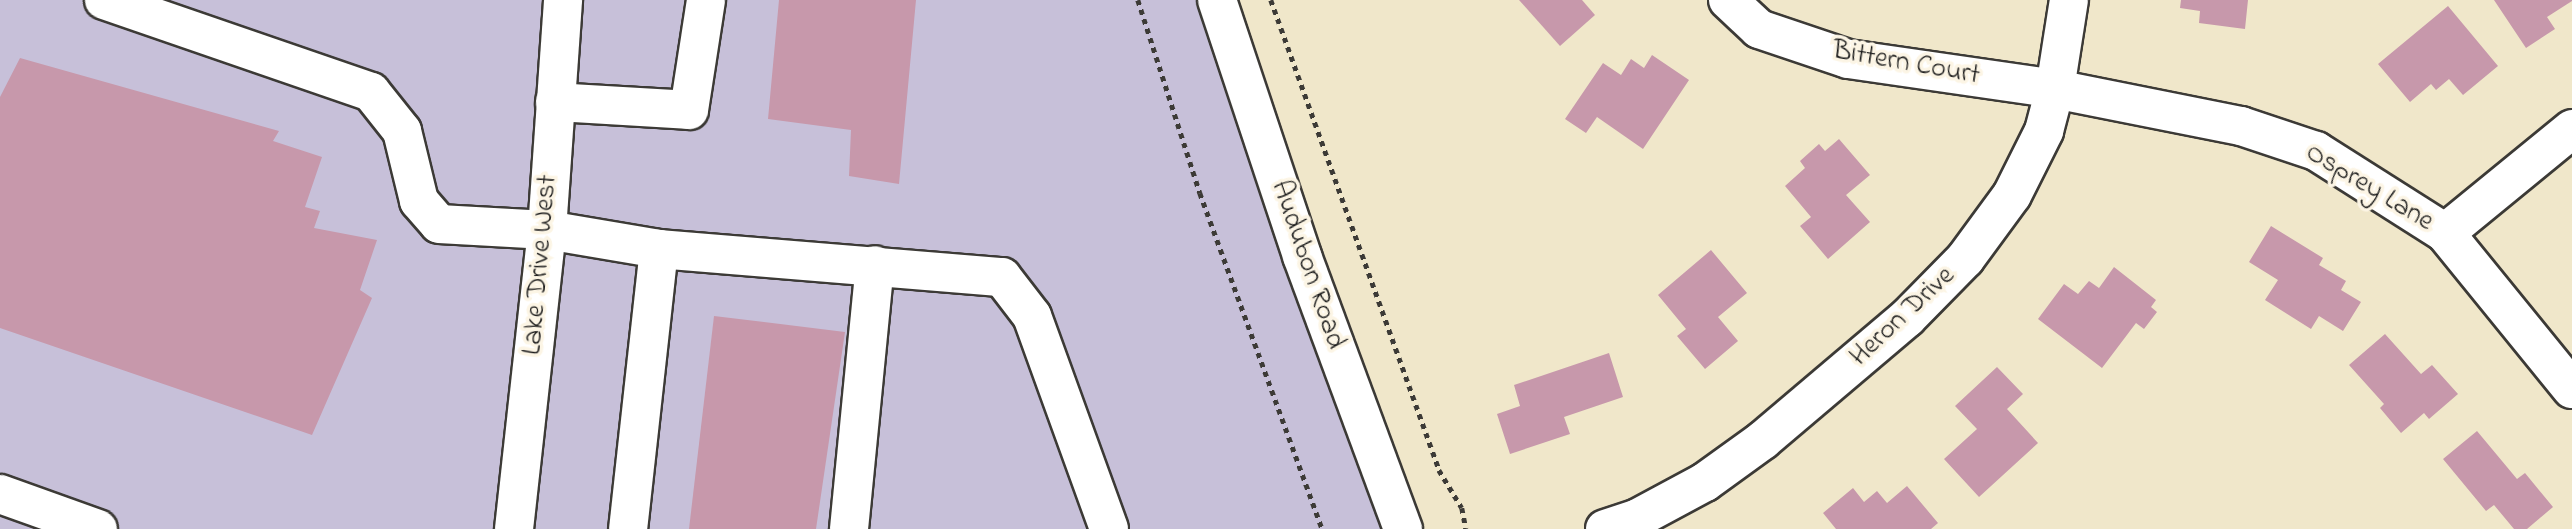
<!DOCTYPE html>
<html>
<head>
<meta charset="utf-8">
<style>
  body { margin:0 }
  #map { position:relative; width:2572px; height:529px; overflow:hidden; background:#f0e7ca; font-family:"Indie Flower",sans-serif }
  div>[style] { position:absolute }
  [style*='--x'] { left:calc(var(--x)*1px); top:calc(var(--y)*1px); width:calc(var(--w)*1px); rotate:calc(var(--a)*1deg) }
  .industrial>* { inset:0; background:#c7c0d9 }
  .building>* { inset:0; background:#c798ab }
  .path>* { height:4.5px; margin-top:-2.25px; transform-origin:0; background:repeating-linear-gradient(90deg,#3c3a36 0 5px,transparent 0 10px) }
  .roads { filter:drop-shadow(2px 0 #3c3a36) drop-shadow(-2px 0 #3c3a36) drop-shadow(0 2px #3c3a36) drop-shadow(0 -2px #3c3a36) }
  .minor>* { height:38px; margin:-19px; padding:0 19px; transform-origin:19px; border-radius:19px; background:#fff }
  span { translate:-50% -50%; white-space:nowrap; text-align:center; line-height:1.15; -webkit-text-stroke:7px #fcf5e5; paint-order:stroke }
  .street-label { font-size:28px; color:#1c1c1c }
</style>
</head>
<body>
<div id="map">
  <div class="industrial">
    <div style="clip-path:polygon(0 0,1217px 0,1403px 529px,0 529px)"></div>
  </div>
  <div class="building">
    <div style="clip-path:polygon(779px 0,916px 0,899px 184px,849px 176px,851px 130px,768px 119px)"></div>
    <div style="clip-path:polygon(1519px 0,1582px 0,1595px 15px,1560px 46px)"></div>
    <div style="clip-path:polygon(2181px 0,2248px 0,2245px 29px,2199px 23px,2200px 11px,2180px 8px)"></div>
    <div style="clip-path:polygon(2494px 0,2572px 0,2572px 1px,2547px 17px,2555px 29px,2526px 48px)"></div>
    <div style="clip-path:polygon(2448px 6px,2498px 66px,2463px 95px,2449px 79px,2436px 90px,2431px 84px,2410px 102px,2378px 64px)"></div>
    <div style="clip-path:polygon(1652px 55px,1689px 80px,1643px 149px,1597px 117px,1586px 133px,1565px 119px,1603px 63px,1621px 75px,1631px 59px,1644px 68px)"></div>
    <div style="clip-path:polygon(20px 58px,279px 131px,273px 141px,322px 157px,305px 207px,320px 211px,314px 228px,377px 240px,360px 290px,372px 298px,312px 435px,0 328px,0 97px)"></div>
    <div style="clip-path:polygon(1839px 139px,1870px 175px,1846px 195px,1870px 222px,1828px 259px,1800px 226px,1811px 217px,1785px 186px,1805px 168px,1800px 161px,1819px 144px,1825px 151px)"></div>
    <div style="clip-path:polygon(2271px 226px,2323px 258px,2319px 265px,2346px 281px,2341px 290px,2361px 302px,2343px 331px,2319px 316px,2311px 329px,2265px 300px,2278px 280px,2249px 262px)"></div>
    <div style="clip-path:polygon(1711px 250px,1747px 293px,1718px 317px,1738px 341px,1705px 369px,1677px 336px,1686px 329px,1658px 295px)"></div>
    <div style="clip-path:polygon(2114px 267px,2156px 300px,2151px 307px,2157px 312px,2144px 329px,2136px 323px,2102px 368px,2038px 319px,2064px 284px,2078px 294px,2089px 281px,2099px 288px)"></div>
    <div style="clip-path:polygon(714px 316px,845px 332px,816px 529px,689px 529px)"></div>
    <div style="clip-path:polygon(2385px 334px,2421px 374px,2432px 365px,2458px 394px,2429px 419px,2424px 413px,2401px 433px,2380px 408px,2384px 404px,2349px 365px)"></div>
    <div style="clip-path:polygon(1609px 353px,1623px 397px,1564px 417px,1570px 434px,1510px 454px,1497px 414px,1520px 406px,1514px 385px)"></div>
    <div style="clip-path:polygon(1997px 367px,2023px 394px,2007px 409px,2038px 443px,1979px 497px,1944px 459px,1977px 429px,1955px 406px)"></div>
    <div style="clip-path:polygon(2477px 431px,2517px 479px,2525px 473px,2553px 507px,2527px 529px,2514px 529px,2494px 505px,2486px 511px,2443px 459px)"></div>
    <div style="clip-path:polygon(1907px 486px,1938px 523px,1931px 529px,1836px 529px,1823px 513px,1853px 488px,1864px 502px,1877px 491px,1887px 503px)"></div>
  </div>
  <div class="path">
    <div style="--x:1138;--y:0;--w:203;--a:72.2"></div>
    <div style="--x:1200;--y:193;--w:357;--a:70"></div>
    <div style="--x:1271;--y:0;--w:499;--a:70.3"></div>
    <div style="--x:1439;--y:470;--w:44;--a:58.8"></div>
    <div style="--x:1462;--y:508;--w:21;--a:79"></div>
  </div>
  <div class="roads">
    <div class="minor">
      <div style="--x:104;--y:0;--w:282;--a:19"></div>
      <div style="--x:371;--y:92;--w:50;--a:51.5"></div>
      <div style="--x:402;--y:131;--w:72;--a:76.3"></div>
      <div style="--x:419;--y:201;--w:30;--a:49"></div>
      <div style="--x:439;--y:224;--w:108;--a:3.2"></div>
      <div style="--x:547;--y:230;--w:114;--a:9.6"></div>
      <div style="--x:659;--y:249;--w:282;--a:96.3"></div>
      <div style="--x:1217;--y:0;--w:270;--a:71.6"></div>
      <div style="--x:1302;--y:256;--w:291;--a:69.7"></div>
      <div style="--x:1728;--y:0;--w:42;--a:43.1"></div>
      <div style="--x:1759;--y:29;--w:94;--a:18.6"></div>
      <div style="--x:1848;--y:59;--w:209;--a:8.2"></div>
      <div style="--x:2055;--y:89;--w:190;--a:11.3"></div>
      <div style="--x:2241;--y:126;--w:79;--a:18.4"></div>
      <div style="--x:2316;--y:151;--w:153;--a:32.4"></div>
      <div style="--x:2445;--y:233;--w:201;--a:50.9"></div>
      <div style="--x:555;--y:102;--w:134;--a:3.4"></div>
      <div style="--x:689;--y:110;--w:111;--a:-81.2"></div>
      <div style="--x:2445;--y:233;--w:164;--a:-39.3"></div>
      <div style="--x:659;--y:249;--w:344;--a:4.7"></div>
      <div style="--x:1002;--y:277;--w:49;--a:52.4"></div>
      <div style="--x:1032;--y:316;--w:226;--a:70.1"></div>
      <div style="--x:0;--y:494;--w:104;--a:19.7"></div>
      <div style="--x:514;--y:529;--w:301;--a:-83.7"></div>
      <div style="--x:547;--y:230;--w:231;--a:-86"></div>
      <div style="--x:849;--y:529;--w:265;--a:-84.4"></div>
      <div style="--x:1605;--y:529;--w:35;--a:-18"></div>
      <div style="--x:1638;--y:518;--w:76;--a:-28.2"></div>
      <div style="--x:1705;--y:482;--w:72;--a:-35.9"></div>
      <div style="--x:1763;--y:440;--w:189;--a:-40.3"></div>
      <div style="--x:1907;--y:318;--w:83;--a:-45.5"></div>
      <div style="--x:1965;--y:259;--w:79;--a:-53.7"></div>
      <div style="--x:2012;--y:195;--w:72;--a:-63.4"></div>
      <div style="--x:2044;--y:131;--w:43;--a:-75.3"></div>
      <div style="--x:2055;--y:89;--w:90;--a:-81.1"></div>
    </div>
  </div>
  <div class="street-label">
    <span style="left:1906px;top:64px;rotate:10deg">Bittern Court</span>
    <span style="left:2369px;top:188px;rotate:31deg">Osprey Lane</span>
    <span style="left:541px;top:265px;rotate:-85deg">Lake Drive West</span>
    <span style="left:1307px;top:265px;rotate:71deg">Audubon Road</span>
    <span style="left:1903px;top:317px;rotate:-43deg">Heron Drive</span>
  </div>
</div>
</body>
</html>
